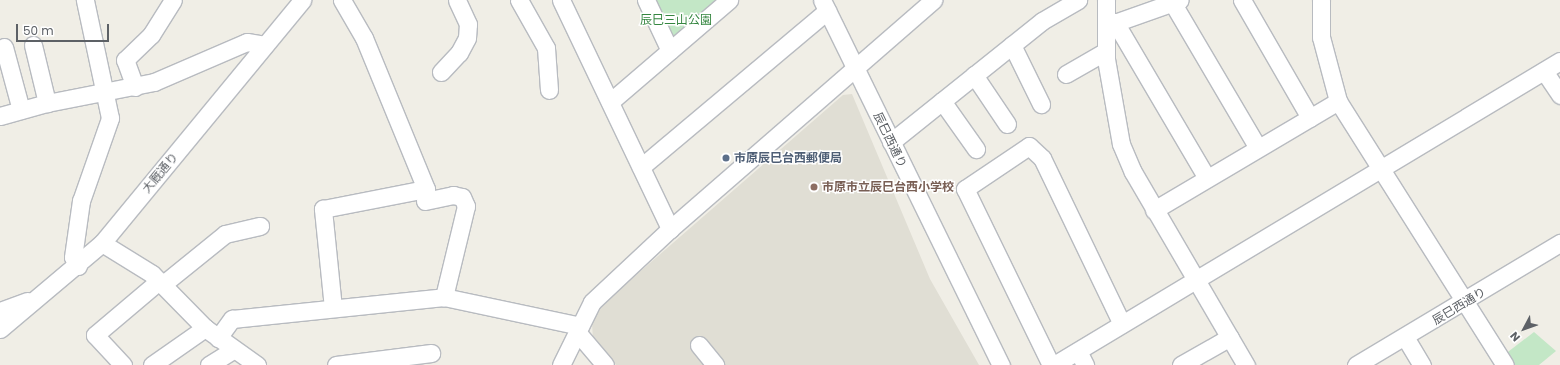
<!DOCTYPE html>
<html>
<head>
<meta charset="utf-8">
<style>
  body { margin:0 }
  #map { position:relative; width:1560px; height:365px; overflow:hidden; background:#f0eee6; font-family:Poppins,"Noto Sans JP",sans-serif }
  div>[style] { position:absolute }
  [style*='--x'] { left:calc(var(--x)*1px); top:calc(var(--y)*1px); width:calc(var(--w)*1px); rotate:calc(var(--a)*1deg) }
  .education>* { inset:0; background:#e0ded4 }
  .green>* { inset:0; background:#c3e7c6 }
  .roads { filter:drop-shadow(1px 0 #b8bbc0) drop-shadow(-1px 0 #b8bbc0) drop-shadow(0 1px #b8bbc0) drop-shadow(0 -1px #b8bbc0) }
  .minor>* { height:17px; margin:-8.5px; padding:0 8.5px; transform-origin:8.5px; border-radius:8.5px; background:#fff }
  .dots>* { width:11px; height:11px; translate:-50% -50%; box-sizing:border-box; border:2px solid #fff; border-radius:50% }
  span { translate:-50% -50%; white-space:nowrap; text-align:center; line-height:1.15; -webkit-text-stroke:3px #fff; paint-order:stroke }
  .park-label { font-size:12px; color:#358640 }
  .street-label { font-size:12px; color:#5d6166 }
  .service-label { font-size:12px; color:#4e5e75; font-weight:700 }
  .left { translate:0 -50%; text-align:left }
  .education-label { font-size:12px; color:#785e54; font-weight:700 }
  .north { position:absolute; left:1504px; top:309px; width:40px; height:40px; -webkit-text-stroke:3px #fff; paint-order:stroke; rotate:229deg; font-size:11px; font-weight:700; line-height:16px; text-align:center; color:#5d6166 }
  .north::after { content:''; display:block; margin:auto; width:14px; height:18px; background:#5d6166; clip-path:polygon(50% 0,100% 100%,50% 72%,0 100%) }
  .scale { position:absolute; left:16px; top:24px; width:93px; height:18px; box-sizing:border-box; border:2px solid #5d6166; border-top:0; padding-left:5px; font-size:12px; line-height:14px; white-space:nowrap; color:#5d6166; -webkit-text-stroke:3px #fff; paint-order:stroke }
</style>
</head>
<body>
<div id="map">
  <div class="education">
    <div style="clip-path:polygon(852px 94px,930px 279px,979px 365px,616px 365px,593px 340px,592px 323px,604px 303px,843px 95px)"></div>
  </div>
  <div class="green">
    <div style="clip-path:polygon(646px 0,729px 0,670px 51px)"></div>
    <div style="clip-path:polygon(1534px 332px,1556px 351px,1539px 365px,1505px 365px,1500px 358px)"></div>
  </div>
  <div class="roads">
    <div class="minor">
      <div style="--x:519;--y:0;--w:55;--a:60.6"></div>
      <div style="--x:546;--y:48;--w:42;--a:85.9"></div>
      <div style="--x:561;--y:0;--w:254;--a:64.5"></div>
      <div style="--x:646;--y:0;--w:56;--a:64.8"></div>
      <div style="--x:822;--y:0;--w:407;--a:63.9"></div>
      <div style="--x:1106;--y:0;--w:59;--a:90"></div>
      <div style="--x:1106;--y:59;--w:86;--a:80"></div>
      <div style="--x:1121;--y:144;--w:30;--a:67"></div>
      <div style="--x:1133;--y:172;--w:224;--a:59.7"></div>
      <div style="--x:1242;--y:0;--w:136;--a:60"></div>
      <div style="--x:1321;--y:0;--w:37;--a:90"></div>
      <div style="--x:1321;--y:37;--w:66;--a:75.1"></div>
      <div style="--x:1338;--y:101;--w:312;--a:57.7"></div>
      <div style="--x:1172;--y:2;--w:169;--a:59.5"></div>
      <div style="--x:1115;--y:22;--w:181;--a:59.5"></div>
      <div style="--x:1106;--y:26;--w:78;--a:-19.4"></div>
      <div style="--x:33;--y:45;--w:60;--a:76.4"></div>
      <div style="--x:1012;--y:45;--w:66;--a:63.8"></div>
      <div style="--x:4;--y:47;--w:65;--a:74.9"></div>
      <div style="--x:1544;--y:71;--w:29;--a:56"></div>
      <div style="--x:441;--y:72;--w:26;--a:-47"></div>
      <div style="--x:459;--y:53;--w:17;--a:-62"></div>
      <div style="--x:467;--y:38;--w:14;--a:-86"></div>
      <div style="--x:468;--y:24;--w:26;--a:-115"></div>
      <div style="--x:1066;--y:74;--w:46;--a:-29.9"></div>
      <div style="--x:974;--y:75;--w:59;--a:56"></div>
      <div style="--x:135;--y:87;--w:29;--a:-110"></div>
      <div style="--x:125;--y:60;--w:36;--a:-44"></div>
      <div style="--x:151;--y:35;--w:41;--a:-57.8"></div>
      <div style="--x:942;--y:101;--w:59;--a:54.7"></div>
      <div style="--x:610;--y:102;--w:157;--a:-40.6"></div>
      <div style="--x:0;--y:116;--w:49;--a:-15.5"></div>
      <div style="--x:47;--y:103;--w:109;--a:-11.1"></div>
      <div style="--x:154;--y:82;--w:101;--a:-23.3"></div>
      <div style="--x:247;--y:42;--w:18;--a:9"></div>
      <div style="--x:891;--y:142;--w:193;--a:-38.7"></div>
      <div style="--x:1042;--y:21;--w:42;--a:-30.3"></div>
      <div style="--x:641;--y:167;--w:243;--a:-40"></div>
      <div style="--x:425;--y:201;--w:29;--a:-12"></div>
      <div style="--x:453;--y:195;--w:9;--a:13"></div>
      <div style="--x:462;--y:197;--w:10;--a:66"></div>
      <div style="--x:466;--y:206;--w:94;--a:103.6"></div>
      <div style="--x:1154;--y:210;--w:214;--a:-30.6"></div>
      <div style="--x:102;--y:243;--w:59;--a:31.8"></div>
      <div style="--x:152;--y:274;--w:76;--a:45.5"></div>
      <div style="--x:205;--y:328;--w:64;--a:35.4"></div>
      <div style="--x:78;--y:266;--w:10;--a:-119"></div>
      <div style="--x:73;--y:257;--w:57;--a:-81.9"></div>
      <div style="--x:81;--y:201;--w:88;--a:-70.7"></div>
      <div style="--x:110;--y:118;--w:121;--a:-102"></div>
      <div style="--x:162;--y:285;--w:81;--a:-39"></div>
      <div style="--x:225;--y:234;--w:36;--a:-13"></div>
      <div style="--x:333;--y:308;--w:100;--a:-95.8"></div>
      <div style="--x:323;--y:209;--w:105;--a:-11"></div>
      <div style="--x:426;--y:189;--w:163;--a:-112.3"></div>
      <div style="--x:364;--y:38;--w:44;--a:-120.1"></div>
      <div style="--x:0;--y:311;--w:29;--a:-20"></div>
      <div style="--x:0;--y:329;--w:133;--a:-40.1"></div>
      <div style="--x:102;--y:243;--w:315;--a:-50.5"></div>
      <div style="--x:577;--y:332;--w:43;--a:49.7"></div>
      <div style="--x:1405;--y:337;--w:33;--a:59"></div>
      <div style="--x:218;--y:338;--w:24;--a:-54"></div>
      <div style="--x:232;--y:319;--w:213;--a:-5.9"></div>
      <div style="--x:444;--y:297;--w:139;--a:12"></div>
      <div style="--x:699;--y:345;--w:26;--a:51"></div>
      <div style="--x:1078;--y:351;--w:16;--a:63"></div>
      <div style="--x:123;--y:365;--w:41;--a:-133"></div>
      <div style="--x:95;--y:335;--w:84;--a:-40.2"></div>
      <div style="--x:152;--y:365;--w:65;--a:-34.9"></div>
      <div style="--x:209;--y:365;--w:28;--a:-32"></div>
      <div style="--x:336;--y:365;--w:96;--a:-7.2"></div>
      <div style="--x:561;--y:365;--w:70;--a:-63.8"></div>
      <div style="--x:592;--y:302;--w:107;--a:-43.1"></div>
      <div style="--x:670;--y:229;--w:349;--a:-41"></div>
      <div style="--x:1051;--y:365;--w:196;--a:-116"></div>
      <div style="--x:965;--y:189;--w:77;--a:-33.9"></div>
      <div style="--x:1029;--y:146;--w:18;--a:43"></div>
      <div style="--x:1042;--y:158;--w:184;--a:64.3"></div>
      <div style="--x:1054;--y:365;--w:590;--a:-31"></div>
      <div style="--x:1181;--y:365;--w:56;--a:-29.7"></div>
      <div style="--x:1356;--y:365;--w:238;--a:-30.9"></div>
    </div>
  </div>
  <div class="dots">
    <div style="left:726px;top:158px;background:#5c6f8a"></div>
    <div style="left:814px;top:187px;background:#8d6e63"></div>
  </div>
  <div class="park-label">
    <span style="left:676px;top:20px">辰巳三山公園</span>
  </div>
  <div class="street-label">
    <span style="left:890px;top:140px;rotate:64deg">辰巳西通り</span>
    <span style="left:160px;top:173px;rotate:-50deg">大厩通り</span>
    <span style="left:1459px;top:306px;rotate:-31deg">辰巳西通り</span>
  </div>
  <div class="service-label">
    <span class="left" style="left:734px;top:158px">市原辰巳台西郵便局</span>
  </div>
  <div class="education-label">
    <span class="left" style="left:822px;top:187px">市原市立辰巳台西小学校</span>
  </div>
  <div class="north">N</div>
  <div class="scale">50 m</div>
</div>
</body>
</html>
